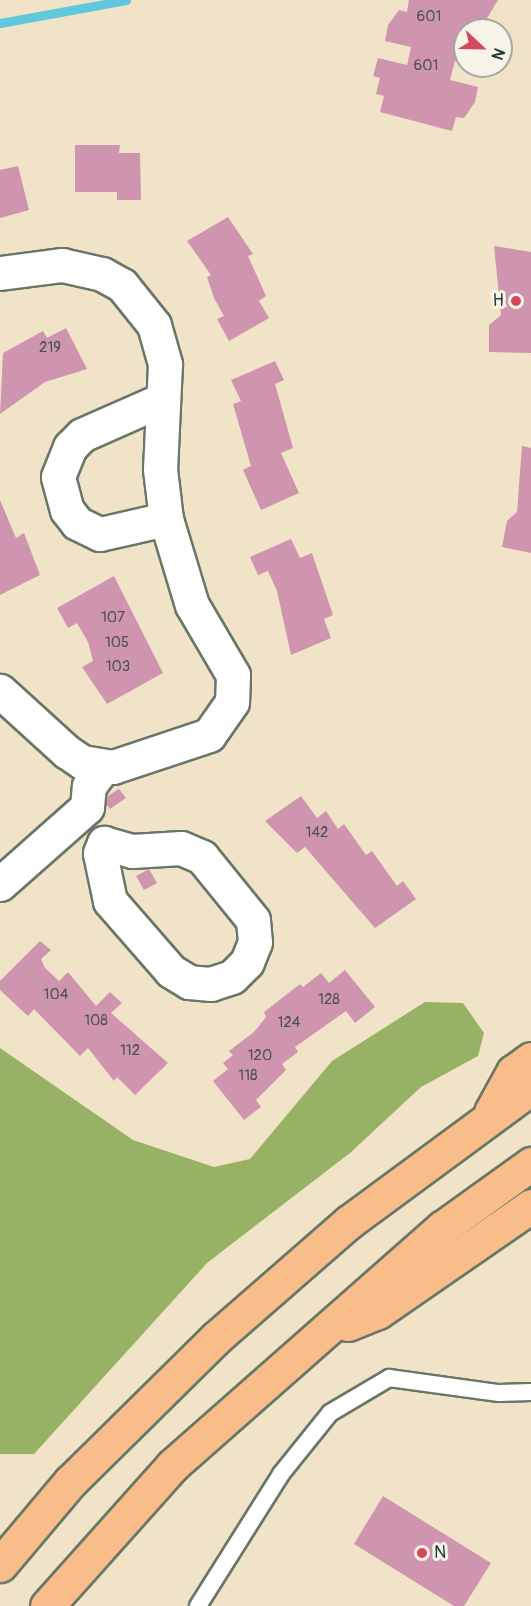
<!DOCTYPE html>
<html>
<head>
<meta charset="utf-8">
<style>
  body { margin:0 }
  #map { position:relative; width:531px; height:1606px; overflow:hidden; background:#f1e3c7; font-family:Pangolin,sans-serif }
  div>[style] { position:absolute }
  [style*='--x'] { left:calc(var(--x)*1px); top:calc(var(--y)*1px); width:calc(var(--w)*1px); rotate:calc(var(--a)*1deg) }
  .forest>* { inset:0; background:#98b265 }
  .stream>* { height:9px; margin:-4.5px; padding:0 4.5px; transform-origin:4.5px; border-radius:4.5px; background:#61c7dd }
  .building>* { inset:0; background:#d095ae }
  .roads { filter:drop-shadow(2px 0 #687767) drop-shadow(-2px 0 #687767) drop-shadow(0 2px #687767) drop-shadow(0 -2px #687767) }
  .service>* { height:16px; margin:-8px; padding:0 8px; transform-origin:8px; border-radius:8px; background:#fff }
  .minor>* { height:33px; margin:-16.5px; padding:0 16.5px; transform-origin:16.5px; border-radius:16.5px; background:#fff }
  .trunk>* { height:33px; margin:-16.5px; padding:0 16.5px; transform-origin:16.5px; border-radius:16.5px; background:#f8bd89 }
  .dots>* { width:16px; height:16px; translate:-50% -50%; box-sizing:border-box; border:3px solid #f7f3e8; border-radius:50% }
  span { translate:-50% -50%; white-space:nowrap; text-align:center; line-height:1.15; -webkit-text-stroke:6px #f7f3e8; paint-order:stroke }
  .number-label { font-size:15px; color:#4b5352 }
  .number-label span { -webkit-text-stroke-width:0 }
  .poi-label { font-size:18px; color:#1f3d34 }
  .right { translate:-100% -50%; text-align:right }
  .left { translate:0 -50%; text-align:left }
  .north { position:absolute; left:453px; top:18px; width:60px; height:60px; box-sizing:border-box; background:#f7f3e8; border:2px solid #a1aaa0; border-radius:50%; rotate:112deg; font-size:16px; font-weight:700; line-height:24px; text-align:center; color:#1f3d34 }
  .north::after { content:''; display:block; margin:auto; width:21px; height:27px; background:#d1495b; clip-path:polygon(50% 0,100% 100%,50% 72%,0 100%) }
</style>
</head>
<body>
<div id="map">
  <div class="forest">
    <div style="clip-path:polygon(425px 1002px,463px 1003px,484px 1033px,478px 1056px,421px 1087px,350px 1153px,207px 1263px,34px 1454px,0 1454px,0 1048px,133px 1140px,214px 1167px,250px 1159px,332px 1061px)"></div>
  </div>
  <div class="stream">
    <div style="--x:0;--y:23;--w:128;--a:-10.3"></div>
  </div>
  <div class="building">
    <div style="clip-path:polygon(409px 0,498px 0,480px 30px,465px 30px,465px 63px,455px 61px,450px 80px,478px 87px,475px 102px,464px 118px,456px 117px,452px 131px,380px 112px,384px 96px,376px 94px,380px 78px,373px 76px,378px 58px,407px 65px,411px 47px,385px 41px,388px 25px,399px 10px,407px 12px)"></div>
    <div style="clip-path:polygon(75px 145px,120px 145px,119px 153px,140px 153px,141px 200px,117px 200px,117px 192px,75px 192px)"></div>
    <div style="clip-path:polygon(18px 166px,29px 210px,0 218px,0 170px)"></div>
    <div style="clip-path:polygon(228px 217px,253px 254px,248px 256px,266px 296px,259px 301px,269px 318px,229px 341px,217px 319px,224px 316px,214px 298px,207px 277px,211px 275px,187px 241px)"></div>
    <div style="clip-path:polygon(494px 246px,531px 252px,531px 353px,489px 352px,489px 325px,501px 315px)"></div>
    <div style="clip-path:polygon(66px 328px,87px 369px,45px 382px,0 414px,3px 353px,43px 331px,47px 338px)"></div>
    <div style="clip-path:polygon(275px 361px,284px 380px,275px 384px,293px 448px,281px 453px,299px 493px,261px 510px,243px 470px,251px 466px,233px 404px,241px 401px,231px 380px)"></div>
    <div style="clip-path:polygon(522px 446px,531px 448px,531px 553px,502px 547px,507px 521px,517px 512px)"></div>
    <div style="clip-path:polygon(0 500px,16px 538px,24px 533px,40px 575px,0 595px)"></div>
    <div style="clip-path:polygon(291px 539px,300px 558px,312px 553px,333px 615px,324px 619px,331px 638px,291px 655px,277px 591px,268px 571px,258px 575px,250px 557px)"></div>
    <div style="clip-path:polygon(114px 576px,163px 673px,107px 704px,82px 667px,93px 661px,88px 642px,77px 623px,68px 628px,57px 608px)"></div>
    <div style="clip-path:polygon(119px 789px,126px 798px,110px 809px,103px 799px)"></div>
    <div style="clip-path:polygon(301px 796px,317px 818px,326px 811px,338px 829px,344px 824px,366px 855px,372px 851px,397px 886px,403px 881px,416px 899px,375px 928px,305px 847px,297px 853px,265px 821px)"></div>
    <div style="clip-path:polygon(149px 869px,157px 883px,144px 890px,136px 876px)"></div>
    <div style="clip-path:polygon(40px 941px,51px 950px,41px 959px,45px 968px,59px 981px,68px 972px,96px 1006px,110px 992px,122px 1003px,111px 1013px,168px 1063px,135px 1095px,117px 1077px,114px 1081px,88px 1048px,80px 1056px,34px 1009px,28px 1016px,0 990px,0 981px)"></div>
    <div style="clip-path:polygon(345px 970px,375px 1007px,355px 1023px,346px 1011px,295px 1047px,298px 1052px,282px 1064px,286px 1070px,256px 1100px,261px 1107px,244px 1120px,213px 1081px,228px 1069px,223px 1063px,233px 1055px,229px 1051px,254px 1032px,266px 1017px,264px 1012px,300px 984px,303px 987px,321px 973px,329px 983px)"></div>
    <div style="clip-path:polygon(383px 1496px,491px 1563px,464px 1606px,454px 1606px,354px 1544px)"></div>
  </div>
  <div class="roads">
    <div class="service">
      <div style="--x:198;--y:1606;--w:156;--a:-57.8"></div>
      <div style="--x:281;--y:1474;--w:78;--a:-51.2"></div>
      <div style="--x:330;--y:1413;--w:69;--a:-30.7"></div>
      <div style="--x:389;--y:1378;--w:111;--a:7.8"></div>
      <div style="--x:499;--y:1393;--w:32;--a:-2"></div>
    </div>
    <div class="minor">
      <div style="--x:0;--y:273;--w:63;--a:-7.4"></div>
      <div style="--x:62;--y:265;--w:41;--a:12.7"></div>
      <div style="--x:102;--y:274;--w:23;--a:29"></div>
      <div style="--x:122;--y:285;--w:51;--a:51.3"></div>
      <div style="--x:154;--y:325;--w:41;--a:74.2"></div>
      <div style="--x:165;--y:364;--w:105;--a:92.7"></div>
      <div style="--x:160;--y:469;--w:50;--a:83.2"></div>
      <div style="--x:166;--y:519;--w:90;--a:73.2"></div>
      <div style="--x:192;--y:605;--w:81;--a:59.6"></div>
      <div style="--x:233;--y:675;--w:27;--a:92"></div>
      <div style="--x:232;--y:702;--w:40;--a:124.9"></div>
      <div style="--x:209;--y:735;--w:101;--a:161.6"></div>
      <div style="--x:113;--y:767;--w:31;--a:-171"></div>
      <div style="--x:82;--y:762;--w:18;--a:-146"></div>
      <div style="--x:67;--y:752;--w:91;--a:-137.7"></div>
      <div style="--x:159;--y:401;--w:84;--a:156.2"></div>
      <div style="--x:82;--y:435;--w:17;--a:135"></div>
      <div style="--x:70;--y:447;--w:32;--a:112"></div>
      <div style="--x:58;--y:477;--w:34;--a:75"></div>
      <div style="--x:67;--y:510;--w:16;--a:52"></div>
      <div style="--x:77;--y:523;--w:25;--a:26"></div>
      <div style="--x:100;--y:534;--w:68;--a:-12.8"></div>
      <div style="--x:104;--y:843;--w:29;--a:16"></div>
      <div style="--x:132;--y:851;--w:49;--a:-3.5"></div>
      <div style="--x:181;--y:848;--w:23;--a:23"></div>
      <div style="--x:202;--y:857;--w:81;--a:51"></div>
      <div style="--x:253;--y:920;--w:22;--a:85"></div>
      <div style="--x:255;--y:942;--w:22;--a:112"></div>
      <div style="--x:247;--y:962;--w:21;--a:135"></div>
      <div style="--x:232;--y:977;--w:22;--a:162"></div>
      <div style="--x:211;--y:984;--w:22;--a:-175"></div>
      <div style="--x:189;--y:982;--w:21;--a:-149"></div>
      <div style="--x:171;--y:971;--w:93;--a:-131.1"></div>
      <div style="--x:110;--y:901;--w:49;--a:-101.8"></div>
      <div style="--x:100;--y:853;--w:11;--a:-68"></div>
      <div style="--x:0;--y:884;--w:116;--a:-41.5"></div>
      <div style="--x:87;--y:807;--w:21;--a:-85"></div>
      <div style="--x:89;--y:786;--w:25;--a:-53"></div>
    </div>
    <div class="trunk">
      <div style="--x:491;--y:1112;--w:46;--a:-61.2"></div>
      <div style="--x:513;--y:1072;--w:22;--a:-36"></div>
      <div style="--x:348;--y:1324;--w:32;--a:-22"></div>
      <div style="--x:378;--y:1312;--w:186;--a:-34.7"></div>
      <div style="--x:0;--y:1565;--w:109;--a:-49.9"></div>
      <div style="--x:70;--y:1482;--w:206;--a:-44.6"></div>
      <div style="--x:217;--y:1337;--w:175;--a:-41.1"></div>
      <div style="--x:349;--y:1222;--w:226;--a:-36.4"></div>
      <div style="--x:47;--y:1606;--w:189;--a:-48.2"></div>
      <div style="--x:173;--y:1465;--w:359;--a:-41.4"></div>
      <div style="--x:442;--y:1228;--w:110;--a:-35.7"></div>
    </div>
  </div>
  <div class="dots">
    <div style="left:516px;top:301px;background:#d1495b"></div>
    <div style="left:422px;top:1553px;background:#d1495b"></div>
  </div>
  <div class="number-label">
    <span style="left:429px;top:17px">601</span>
    <span style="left:426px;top:66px">601</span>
    <span style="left:50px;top:348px">219</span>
    <span style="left:113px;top:618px">107</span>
    <span style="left:117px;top:643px">105</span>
    <span style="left:118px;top:667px">103</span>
    <span style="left:317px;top:833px">142</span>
    <span style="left:56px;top:995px">104</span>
    <span style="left:329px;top:1000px">128</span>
    <span style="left:96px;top:1021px">108</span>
    <span style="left:289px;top:1023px">124</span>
    <span style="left:130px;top:1051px">112</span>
    <span style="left:260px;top:1056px">120</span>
    <span style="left:248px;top:1076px">118</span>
  </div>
  <div class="poi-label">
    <span class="right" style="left:504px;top:301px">H</span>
    <span class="left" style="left:434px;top:1553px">N</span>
  </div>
  <div class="north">N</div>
</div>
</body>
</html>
